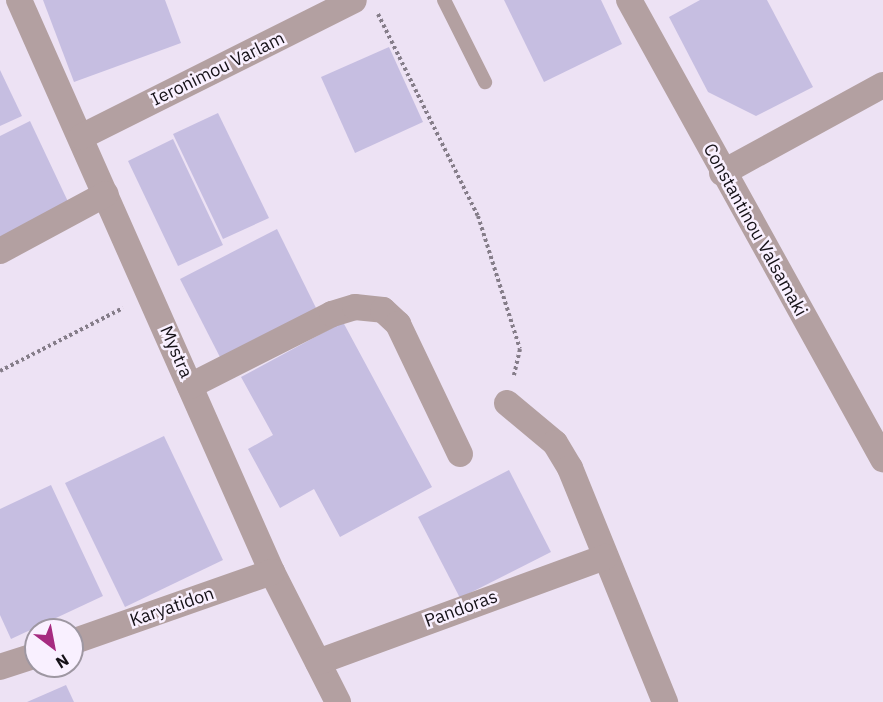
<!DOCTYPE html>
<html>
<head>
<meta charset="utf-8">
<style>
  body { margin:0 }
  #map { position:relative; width:883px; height:702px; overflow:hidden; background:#ede2f4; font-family:"IBM Plex Sans",sans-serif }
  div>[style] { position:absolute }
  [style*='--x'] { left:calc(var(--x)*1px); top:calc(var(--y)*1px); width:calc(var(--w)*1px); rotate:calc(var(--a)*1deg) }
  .building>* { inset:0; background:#c6bee1 }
  .path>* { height:4px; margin-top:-2px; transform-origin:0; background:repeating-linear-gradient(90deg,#857d89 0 3px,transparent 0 6px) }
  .lane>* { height:14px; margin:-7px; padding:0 7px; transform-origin:7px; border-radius:7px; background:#b3a0a1 }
  .street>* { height:26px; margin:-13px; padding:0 13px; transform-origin:13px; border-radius:13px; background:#b3a0a1 }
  span { translate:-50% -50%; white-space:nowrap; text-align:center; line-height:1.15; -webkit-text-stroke:5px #f9f0ff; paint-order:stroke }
  .street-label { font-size:18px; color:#151117 }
  .north { position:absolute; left:24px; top:618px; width:60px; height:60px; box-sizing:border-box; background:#f9f0ff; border:2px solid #9e97a2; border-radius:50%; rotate:148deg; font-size:16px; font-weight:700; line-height:24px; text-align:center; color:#151117 }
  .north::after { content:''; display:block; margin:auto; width:21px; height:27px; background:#a62b80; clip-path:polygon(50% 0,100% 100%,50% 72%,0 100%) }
</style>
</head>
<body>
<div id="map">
  <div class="building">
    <div style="clip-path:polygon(43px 0,165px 0,181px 43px,74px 82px)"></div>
    <div style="clip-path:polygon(504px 0,601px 0,622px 44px,544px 82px)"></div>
    <div style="clip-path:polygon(700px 0,767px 0,813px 87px,756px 116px,708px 92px,669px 17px)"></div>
    <div style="clip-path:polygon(389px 47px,423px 122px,355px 153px,321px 77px)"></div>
    <div style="clip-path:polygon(0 70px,22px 116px,0 126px)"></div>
    <div style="clip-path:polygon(218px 113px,269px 218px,223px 239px,173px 134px)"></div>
    <div style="clip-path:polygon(30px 121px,71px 208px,0 243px,0 136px)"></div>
    <div style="clip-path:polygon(173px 139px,223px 245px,178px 266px,128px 161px)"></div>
    <div style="clip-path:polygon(277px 229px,320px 316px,223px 363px,180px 279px)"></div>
    <div style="clip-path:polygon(343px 322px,432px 487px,340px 537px,314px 489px,280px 508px,248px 449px,273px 435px,241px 377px)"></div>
    <div style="clip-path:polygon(164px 436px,223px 560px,125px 607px,65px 483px)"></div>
    <div style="clip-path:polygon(509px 470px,551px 552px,460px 598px,418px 517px)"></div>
    <div style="clip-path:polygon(51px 485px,103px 596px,11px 639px,0 615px,0 509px)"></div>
    <div style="clip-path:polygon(66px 685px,74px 702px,27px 702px)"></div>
  </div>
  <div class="path">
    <div style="--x:378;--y:14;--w:225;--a:63.7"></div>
    <div style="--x:478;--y:216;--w:139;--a:72.5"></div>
    <div style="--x:520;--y:349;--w:27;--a:103"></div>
    <div style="--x:0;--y:371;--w:138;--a:-27.1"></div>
  </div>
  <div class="lane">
    <div style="--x:444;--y:0;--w:92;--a:63.4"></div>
  </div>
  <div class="street">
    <div style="--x:19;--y:0;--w:625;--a:66.14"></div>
    <div style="--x:272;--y:572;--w:146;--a:63.1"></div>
    <div style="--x:629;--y:0;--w:525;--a:61.04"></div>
    <div style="--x:81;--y:137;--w:305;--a:-26.6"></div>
    <div style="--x:722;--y:173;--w:183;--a:-28.7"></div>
    <div style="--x:0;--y:251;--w:120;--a:-28.3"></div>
    <div style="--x:190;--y:386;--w:159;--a:-26.9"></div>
    <div style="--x:332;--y:314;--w:24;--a:-17"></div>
    <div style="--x:355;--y:307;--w:28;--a:6"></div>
    <div style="--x:383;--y:310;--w:21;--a:43"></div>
    <div style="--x:398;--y:324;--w:144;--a:64.5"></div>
    <div style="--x:507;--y:403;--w:62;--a:39.8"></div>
    <div style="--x:555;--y:443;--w:29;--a:59"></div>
    <div style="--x:570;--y:468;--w:253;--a:67.9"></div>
    <div style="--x:72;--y:642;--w:212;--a:-19.3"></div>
    <div style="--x:318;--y:662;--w:306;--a:-20.1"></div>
    <div style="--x:0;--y:667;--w:38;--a:-18"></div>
  </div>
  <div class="street-label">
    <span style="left:218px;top:69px;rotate:-26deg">Ieronimou Varlam</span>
    <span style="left:755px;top:230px;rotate:61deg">Constantinou Valsamaki</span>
    <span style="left:176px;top:352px;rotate:66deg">Mystra</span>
    <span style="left:172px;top:607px;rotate:-19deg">Karyatidon</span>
    <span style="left:461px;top:609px;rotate:-20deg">Pandoras</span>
  </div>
  <div class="north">N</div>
</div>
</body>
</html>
